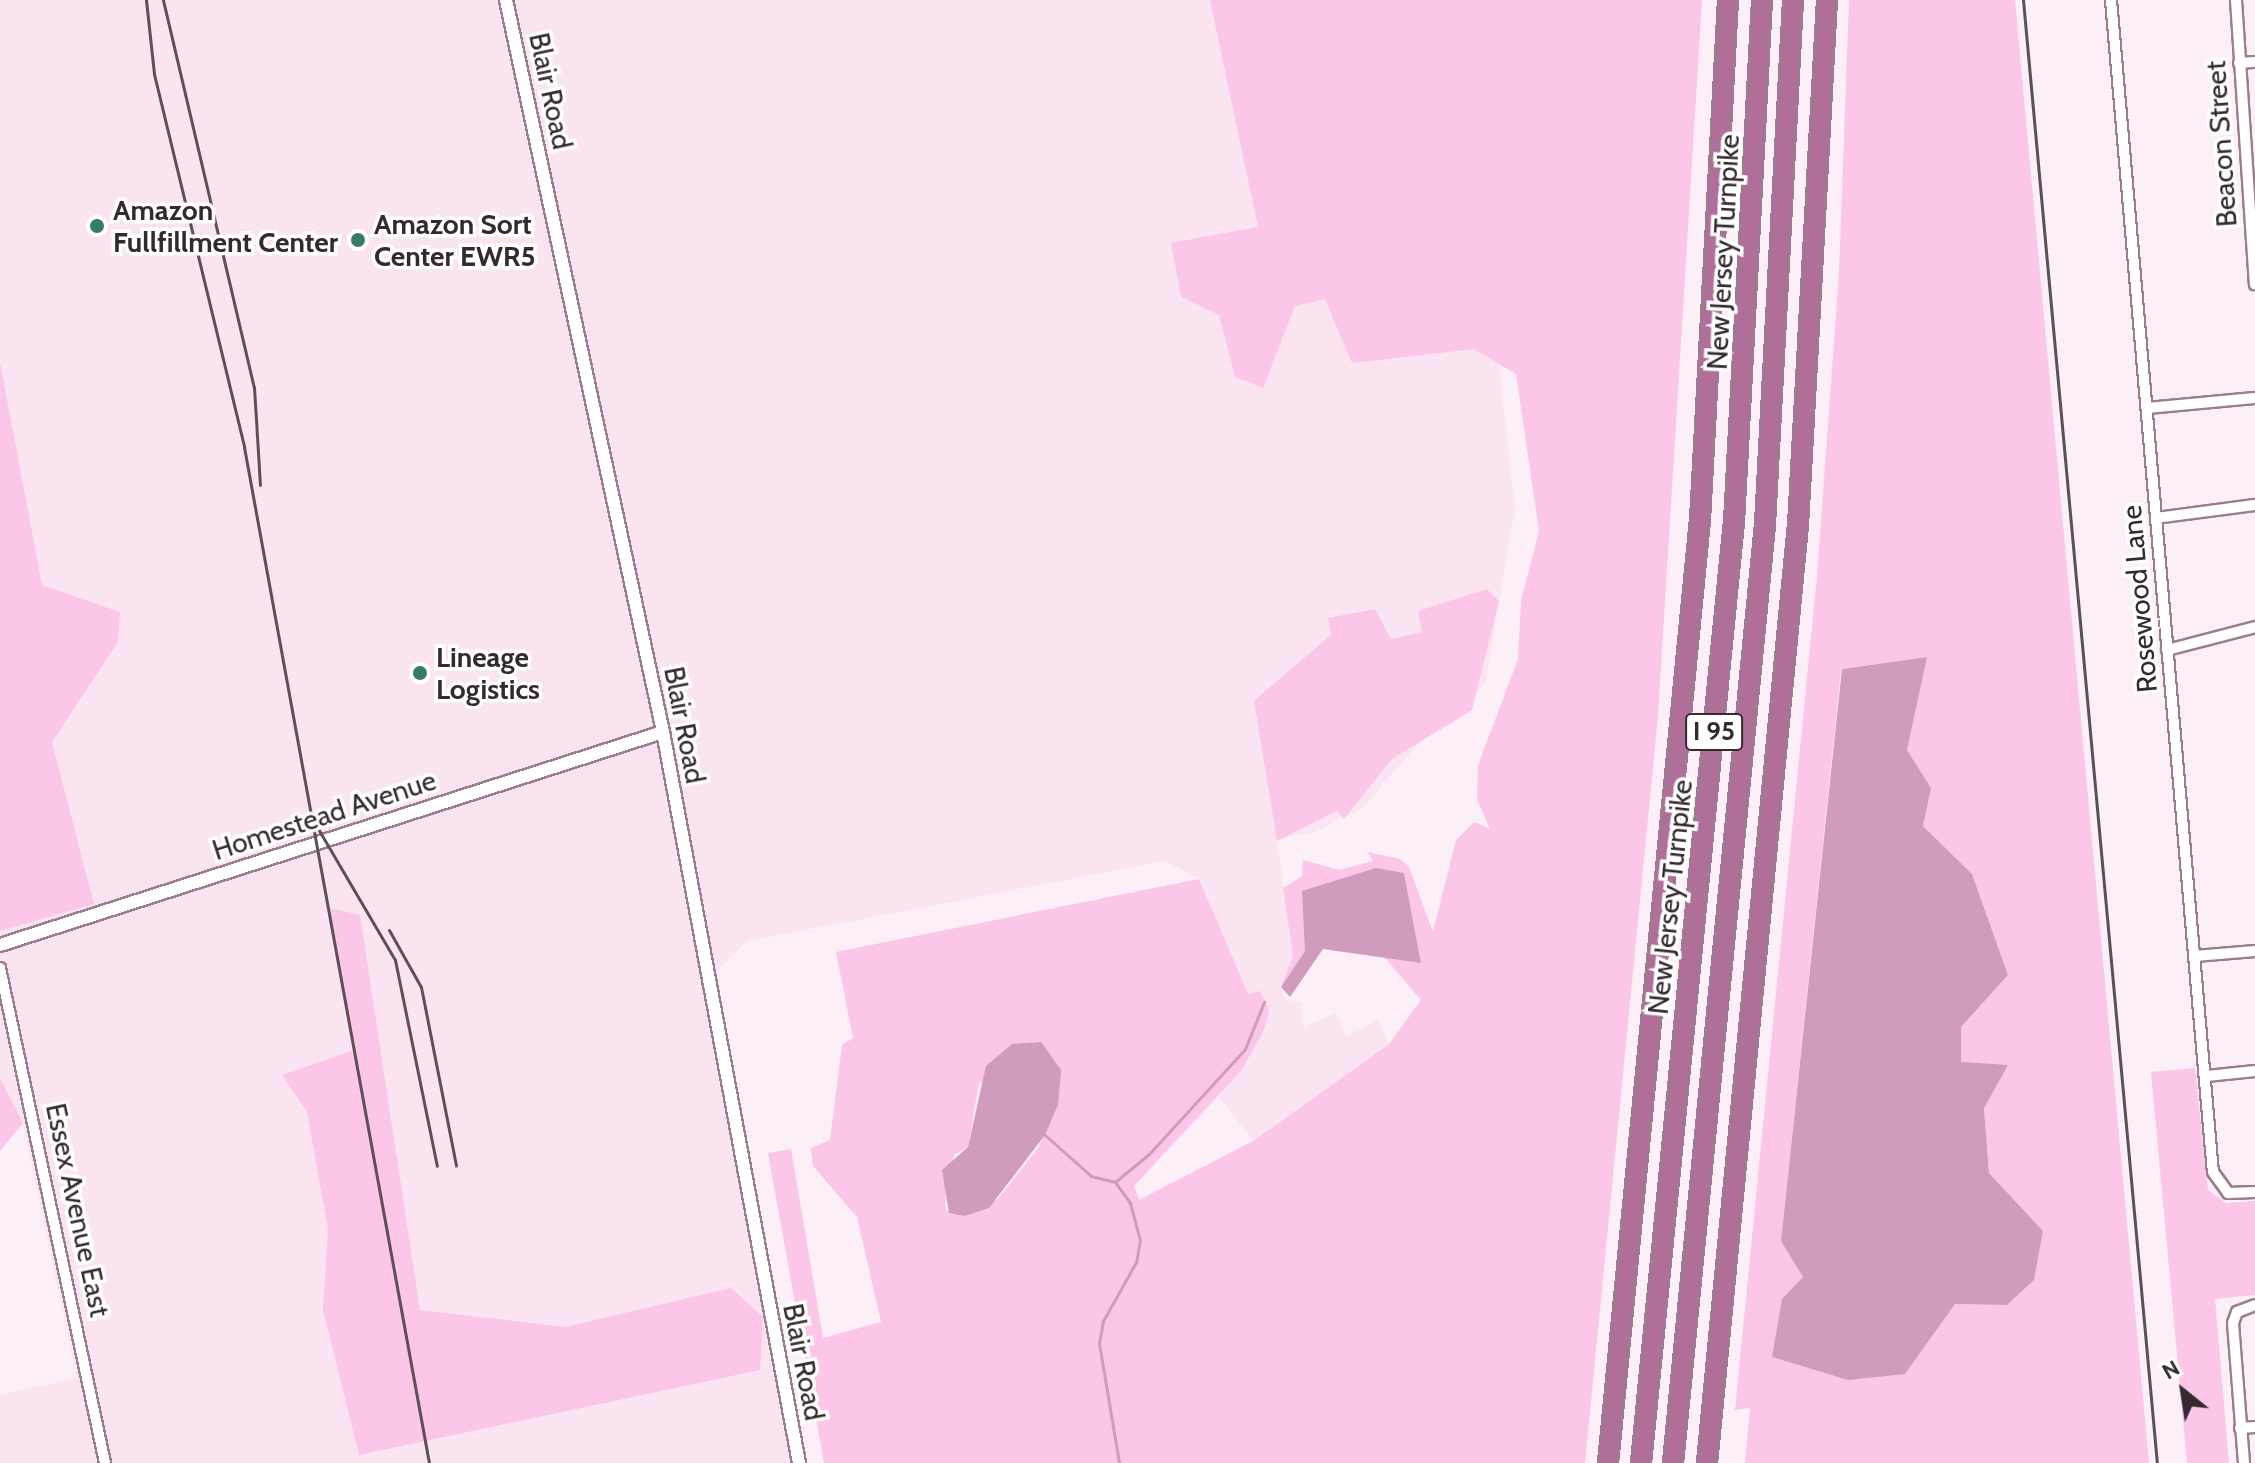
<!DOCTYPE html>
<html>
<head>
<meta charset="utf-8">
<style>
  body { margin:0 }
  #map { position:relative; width:2255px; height:1463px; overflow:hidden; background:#fceff7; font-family:Cabin,sans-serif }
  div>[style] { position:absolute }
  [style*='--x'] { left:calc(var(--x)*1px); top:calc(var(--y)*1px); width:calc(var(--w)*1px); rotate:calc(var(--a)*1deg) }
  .built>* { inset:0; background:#fbe4f2 }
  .green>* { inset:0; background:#fbc6e7 }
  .water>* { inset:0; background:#d09bbc }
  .stream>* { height:3px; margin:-1.5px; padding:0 1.5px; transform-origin:1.5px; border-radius:1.5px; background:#d09bbc }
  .roads { filter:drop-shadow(2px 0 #9a7e8f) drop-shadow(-2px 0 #9a7e8f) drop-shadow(0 2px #9a7e8f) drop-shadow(0 -2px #9a7e8f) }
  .minor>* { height:10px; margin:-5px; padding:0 5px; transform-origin:5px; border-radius:5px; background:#fff }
  .tertiary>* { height:12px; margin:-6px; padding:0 6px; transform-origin:6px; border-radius:6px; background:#fff }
  .motorway>* { height:18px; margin:-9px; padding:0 9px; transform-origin:9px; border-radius:9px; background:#b06f99 }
  .rail>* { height:3px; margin:-1.5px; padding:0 1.5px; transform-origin:1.5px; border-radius:1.5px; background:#5c5057 }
  .dots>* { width:22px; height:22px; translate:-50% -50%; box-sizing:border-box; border:4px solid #fff; border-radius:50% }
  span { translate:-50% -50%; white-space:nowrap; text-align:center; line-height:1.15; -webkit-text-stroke:7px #fff; paint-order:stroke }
  .shield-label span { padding:2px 6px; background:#fff; border:2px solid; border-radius:6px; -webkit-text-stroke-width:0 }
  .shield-label { font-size:26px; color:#352930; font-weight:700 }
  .street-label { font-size:28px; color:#352930 }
  .poi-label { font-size:28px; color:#352930; font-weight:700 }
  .left { translate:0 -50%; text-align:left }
  .north { position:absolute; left:2143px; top:1351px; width:80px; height:80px; -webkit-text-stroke:6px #fff; paint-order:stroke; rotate:330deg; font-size:22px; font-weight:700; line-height:32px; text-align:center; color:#352930 }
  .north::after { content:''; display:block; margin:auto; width:28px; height:36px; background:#352930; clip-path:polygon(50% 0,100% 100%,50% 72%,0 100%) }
</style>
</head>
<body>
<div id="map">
  <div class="built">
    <div style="clip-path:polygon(0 0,1210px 0,1212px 5px,1223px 0,1459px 0,1515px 509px,1485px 685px,1442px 716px,1363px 808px,1314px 832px,1277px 840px,1293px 956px,1281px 987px,1284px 999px,1302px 1003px,1303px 1027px,1336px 1013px,1347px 1037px,1377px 1020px,1389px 1044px,1253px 1141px,1218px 1095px,1241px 1071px,1248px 994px,1199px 879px,1165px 861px,747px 941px,712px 975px,799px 1463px,0 1463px,0 1395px,77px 1378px,23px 1123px,0 1078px,0 931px,94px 903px,52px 742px,118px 642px,120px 612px,42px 585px,0 362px)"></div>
  </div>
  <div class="green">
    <div style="clip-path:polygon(evenodd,1210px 0,1702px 0,1658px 716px,1585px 1463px,824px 1463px,768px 1153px,791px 1149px,823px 1338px,881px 1322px,857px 1217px,813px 1166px,811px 1148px,830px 1140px,842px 1045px,853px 1038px,836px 952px,1199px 879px,1248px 994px,1260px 991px,1269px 1010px,1264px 1030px,1241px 1071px,1134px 1186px,1139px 1200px,1253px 1141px,1389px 1044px,1421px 1000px,1385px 958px,1421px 962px,1404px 873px,1305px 951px,1281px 987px,1293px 956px,1283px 888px,1302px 876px,1303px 860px,1339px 870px,1373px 861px,1368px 852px,1400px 859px,1409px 867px,1433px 932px,1456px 840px,1474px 822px,1490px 829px,1477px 799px,1478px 765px,1518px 659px,1521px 601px,1539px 531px,1516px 374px,1474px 349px,1352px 363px,1325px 299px,1295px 306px,1263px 388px,1235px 377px,1219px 315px,1181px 297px,1171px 243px,1258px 227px,1210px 0,979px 1082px,1058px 1105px,1038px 1148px,998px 1199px,965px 1216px,946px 1210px,945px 1199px,954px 1155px,968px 1147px,979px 1082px)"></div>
    <div style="clip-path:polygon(evenodd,1849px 0,2015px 0,2149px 1463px,1745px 1463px,1750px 1408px,1735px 1410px,1817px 576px,1839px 273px,1849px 0,1926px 657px,1907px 750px,1931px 788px,1923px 826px,1972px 874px,2008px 975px,1961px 1027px,1961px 1062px,1984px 1108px,1989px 1173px,2043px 1231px,2034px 1280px,2007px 1305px,1955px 1304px,1905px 1374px,1804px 1277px,1781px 1241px,1841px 669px,1926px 657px)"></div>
    <div style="clip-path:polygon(0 362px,42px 585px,120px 612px,118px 642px,52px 742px,94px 904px,0 931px)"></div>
    <div style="clip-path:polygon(1487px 589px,1499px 601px,1472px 710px,1392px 759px,1344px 819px,1337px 811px,1277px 841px,1254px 701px,1331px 635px,1328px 618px,1375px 609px,1391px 639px,1422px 632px,1418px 611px)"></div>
    <div style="clip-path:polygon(330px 908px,360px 915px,420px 1310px,565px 1327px,731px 1288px,763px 1317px,760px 1370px,359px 1455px,323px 1309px,328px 1229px,307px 1112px,282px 1075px,355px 1050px)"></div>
    <div style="clip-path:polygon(2195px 1068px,2208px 1190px,2226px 1203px,2255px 1201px,2255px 1295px,2215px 1299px,2229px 1463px,2187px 1463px,2151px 1072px)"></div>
    <div style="clip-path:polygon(0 1078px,23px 1123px,0 1151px)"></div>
  </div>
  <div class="water">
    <div style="clip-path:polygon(1927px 657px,1907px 750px,1931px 788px,1923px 826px,1972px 874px,2008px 975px,1961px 1027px,1961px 1062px,2008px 1065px,1984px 1108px,1989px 1173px,2043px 1231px,2034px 1280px,2007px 1305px,1955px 1304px,1905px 1374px,1848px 1380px,1772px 1357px,1782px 1299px,1803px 1277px,1781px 1241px,1842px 669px)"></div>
    <div style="clip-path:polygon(1376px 868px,1404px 873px,1421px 963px,1323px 949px,1290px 997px,1281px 987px,1305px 951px,1302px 891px)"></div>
    <div style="clip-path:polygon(1041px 1042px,1061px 1070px,1058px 1105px,1045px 1135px,989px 1208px,965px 1216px,949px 1213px,942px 1170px,968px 1147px,986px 1066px,1012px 1044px)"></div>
  </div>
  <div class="stream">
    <div style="--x:1045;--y:1135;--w:62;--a:41.7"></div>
    <div style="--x:1091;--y:1176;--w:25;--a:14"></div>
    <div style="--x:1115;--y:1182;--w:44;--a:-39.5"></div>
    <div style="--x:1149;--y:1154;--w:142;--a:-47.6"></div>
    <div style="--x:1245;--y:1049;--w:51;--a:-68"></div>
    <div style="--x:1115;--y:1182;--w:26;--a:54"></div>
    <div style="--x:1130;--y:1203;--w:38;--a:75"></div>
    <div style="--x:1140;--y:1240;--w:22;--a:100"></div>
    <div style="--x:1136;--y:1262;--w:68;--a:119.2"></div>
    <div style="--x:1103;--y:1321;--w:22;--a:100"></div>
    <div style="--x:1099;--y:1343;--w:122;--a:80.5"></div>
  </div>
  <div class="roads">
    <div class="minor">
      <div style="--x:2111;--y:0;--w:1176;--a:85.03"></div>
      <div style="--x:2213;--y:1172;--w:26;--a:54"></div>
      <div style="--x:2228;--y:1193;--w:27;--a:-2"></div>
      <div style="--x:2236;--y:0;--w:285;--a:86.2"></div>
      <div style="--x:2239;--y:63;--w:16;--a:-4"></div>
      <div style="--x:2147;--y:408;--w:108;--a:-5.3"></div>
      <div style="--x:2156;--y:518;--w:100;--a:-7.5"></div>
      <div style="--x:2167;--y:650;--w:91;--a:-14.6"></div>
      <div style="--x:2195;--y:956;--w:60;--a:-4.8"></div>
      <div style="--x:0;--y:968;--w:506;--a:78.02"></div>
      <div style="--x:2207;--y:1076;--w:48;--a:-5.9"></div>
      <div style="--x:2240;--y:1428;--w:15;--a:-4"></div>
      <div style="--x:2244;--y:1463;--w:140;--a:-94.5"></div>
      <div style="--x:2233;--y:1323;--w:12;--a:-70"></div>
      <div style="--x:2237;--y:1312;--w:19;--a:-21"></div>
    </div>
    <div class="tertiary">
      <div style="--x:506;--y:0;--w:749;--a:77.89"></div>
      <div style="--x:663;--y:732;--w:744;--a:79.46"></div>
      <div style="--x:0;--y:945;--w:696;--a:-17.81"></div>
    </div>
    <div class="motorway">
      <div style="--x:1608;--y:1463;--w:947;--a:-84.43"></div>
      <div style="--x:1700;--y:520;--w:521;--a:-86.92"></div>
      <div style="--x:1641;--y:1463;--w:946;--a:-84.36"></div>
      <div style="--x:1734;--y:522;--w:523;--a:-86.93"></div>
      <div style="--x:1673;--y:1463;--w:943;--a:-84.4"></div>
      <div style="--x:1765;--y:524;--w:525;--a:-86.94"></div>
      <div style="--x:1707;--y:1463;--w:942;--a:-84.46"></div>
      <div style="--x:1798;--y:525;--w:526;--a:-86.84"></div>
    </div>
  </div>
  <div class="rail">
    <div style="--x:146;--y:0;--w:74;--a:83.8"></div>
    <div style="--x:154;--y:74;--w:384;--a:76.4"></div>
    <div style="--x:244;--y:447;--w:1033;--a:79.68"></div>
    <div style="--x:163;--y:0;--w:398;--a:76.8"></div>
    <div style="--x:254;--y:387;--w:98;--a:86.5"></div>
    <div style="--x:2023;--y:0;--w:1469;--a:84.77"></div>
    <div style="--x:317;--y:827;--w:154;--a:59.6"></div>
    <div style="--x:395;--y:960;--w:210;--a:78.5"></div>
    <div style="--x:389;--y:930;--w:65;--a:60.7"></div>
    <div style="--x:421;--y:987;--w:182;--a:78.9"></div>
  </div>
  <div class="dots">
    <div style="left:97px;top:226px;background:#367b70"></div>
    <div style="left:358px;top:240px;background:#367b70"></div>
    <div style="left:420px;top:673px;background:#367b70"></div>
  </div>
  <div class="shield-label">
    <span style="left:1714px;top:732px">I 95</span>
  </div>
  <div class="street-label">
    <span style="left:551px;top:91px;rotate:78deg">Blair Road</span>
    <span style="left:2221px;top:144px;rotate:-94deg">Beacon Street</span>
    <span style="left:1723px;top:252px;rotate:-87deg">New Jersey Turnpike</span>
    <span style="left:2139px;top:599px;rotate:-95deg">Rosewood Lane</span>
    <span style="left:685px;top:725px;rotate:79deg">Blair Road</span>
    <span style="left:324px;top:815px;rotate:-18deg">Homestead Avenue</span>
    <span style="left:1670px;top:897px;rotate:-84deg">New Jersey Turnpike</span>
    <span style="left:78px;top:1210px;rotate:78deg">Essex Avenue East</span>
    <span style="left:804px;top:1362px;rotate:79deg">Blair Road</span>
  </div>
  <div class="poi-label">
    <span class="left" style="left:113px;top:226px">Amazon<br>Fullfillment Center</span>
    <span class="left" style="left:374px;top:240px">Amazon Sort<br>Center EWR5</span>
    <span class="left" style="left:436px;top:673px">Lineage<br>Logistics</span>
  </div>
  <div class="north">N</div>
</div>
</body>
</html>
